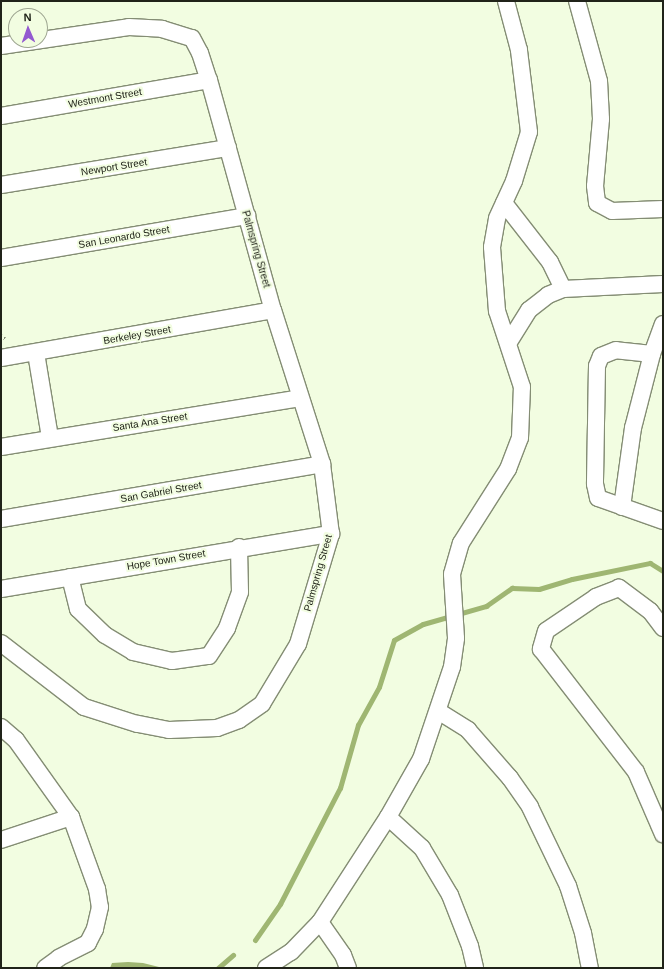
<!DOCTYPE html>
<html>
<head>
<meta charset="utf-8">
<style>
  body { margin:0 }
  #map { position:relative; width:664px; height:969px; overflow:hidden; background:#f2fde1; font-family:Helvetica,sans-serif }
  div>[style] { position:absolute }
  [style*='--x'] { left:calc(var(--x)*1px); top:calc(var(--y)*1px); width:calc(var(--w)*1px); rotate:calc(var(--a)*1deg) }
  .water>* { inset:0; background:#9fb672 }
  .stream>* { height:5px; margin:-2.5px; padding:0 2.5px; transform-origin:2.5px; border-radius:2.5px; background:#9fb672 }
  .path>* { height:2.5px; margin-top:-1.25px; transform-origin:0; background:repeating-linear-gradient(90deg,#868d7a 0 1px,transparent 0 4px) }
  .roads { filter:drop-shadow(1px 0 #848d74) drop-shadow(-1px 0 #848d74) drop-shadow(0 1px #848d74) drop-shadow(0 -1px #848d74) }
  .street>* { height:16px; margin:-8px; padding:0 8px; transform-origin:8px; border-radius:8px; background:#fff }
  span { translate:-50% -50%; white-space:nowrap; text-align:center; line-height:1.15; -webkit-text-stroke:4px #f2fde1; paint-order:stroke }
  .street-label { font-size:10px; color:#202319 }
  .frame { position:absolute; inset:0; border:2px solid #202319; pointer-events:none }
  .north { position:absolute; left:8px; top:8px; width:40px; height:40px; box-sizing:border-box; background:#f2fde1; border:1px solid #9ea691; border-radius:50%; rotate:358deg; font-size:11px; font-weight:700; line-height:16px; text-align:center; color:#202319 }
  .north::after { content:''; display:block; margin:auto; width:14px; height:18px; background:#9359d0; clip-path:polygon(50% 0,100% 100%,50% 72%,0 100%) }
</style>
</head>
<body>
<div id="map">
  <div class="water">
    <div style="clip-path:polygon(128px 962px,143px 963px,163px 968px,110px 968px,112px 963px)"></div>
  </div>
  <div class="stream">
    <div style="--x:255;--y:940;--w:44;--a:-55.2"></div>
    <div style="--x:280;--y:904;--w:131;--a:-62.7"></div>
    <div style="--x:340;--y:788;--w:66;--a:-74.1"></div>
    <div style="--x:358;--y:725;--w:43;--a:-61.1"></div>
    <div style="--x:379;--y:687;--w:49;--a:-72.3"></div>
    <div style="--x:394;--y:640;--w:33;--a:-29"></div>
    <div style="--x:423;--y:624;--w:66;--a:-15.9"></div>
    <div style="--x:486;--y:606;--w:32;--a:-35"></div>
    <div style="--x:512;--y:588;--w:27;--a:2"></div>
    <div style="--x:539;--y:589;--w:34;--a:-17"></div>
    <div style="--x:572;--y:579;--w:80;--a:-11.6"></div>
    <div style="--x:650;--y:563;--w:15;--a:32"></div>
    <div style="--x:218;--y:968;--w:20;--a:-41"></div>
  </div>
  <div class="path">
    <div style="--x:1;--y:335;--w:6;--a:39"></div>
  </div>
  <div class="roads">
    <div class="street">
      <div style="--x:577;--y:1;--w:83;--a:74.6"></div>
      <div style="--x:599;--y:81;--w:38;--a:87"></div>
      <div style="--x:601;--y:119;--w:67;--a:95.1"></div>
      <div style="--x:595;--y:186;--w:17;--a:83"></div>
      <div style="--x:597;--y:203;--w:17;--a:28"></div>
      <div style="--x:612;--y:211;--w:51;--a:-2.2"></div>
      <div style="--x:1;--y:46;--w:129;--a:-8.4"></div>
      <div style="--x:129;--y:27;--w:33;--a:3"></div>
      <div style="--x:162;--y:29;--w:31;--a:17"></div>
      <div style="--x:192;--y:38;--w:17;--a:62"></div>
      <div style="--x:200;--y:53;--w:28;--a:72"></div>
      <div style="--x:209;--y:80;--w:239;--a:74.5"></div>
      <div style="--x:273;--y:310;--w:162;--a:72.3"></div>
      <div style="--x:322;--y:464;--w:71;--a:82.7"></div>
      <div style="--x:331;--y:534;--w:115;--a:106.7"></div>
      <div style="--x:298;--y:644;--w:70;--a:121"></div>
      <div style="--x:262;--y:704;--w:28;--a:145"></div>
      <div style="--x:239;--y:720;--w:23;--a:160"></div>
      <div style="--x:217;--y:728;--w:48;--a:177.6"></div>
      <div style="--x:169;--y:730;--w:33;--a:-169"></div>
      <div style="--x:137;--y:724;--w:56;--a:-162.2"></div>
      <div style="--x:84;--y:707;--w:105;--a:-142.4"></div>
      <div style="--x:1;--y:116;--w:211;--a:-9.8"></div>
      <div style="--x:1;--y:185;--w:230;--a:-9.3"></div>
      <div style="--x:504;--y:203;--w:75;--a:52.1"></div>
      <div style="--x:550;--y:262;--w:30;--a:64"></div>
      <div style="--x:1;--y:258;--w:250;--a:-9.7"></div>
      <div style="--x:509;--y:342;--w:38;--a:-58"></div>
      <div style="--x:529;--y:310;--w:24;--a:-38"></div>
      <div style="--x:548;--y:295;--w:16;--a:-22"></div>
      <div style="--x:563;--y:289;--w:100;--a:-2.9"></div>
      <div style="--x:36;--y:353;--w:86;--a:80.6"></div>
      <div style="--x:652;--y:354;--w:36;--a:-174"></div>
      <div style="--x:616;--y:350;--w:16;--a:158"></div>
      <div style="--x:601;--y:356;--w:11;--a:112"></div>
      <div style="--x:597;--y:366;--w:118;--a:91"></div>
      <div style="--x:595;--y:484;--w:14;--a:78"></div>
      <div style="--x:598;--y:498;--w:69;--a:19.5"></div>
      <div style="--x:1;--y:358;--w:276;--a:-10"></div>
      <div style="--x:1;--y:447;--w:303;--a:-9.3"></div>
      <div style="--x:622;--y:507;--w:80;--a:-82.1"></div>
      <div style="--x:633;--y:428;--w:76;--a:-75.6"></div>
      <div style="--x:652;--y:354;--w:32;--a:-70"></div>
      <div style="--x:1;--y:519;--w:326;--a:-9.7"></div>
      <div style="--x:70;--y:577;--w:33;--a:76"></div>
      <div style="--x:78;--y:609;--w:37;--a:44"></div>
      <div style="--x:105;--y:635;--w:33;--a:31"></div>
      <div style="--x:133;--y:652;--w:40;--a:13"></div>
      <div style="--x:172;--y:661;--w:37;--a:-8"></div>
      <div style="--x:209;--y:656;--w:33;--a:-57"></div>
      <div style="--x:227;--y:628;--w:38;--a:-70"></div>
      <div style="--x:240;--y:592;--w:45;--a:-91.3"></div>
      <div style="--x:1;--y:589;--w:335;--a:-9.5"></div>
      <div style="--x:663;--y:628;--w:21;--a:-127"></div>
      <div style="--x:650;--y:611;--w:39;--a:-143"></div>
      <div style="--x:619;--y:588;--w:25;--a:159"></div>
      <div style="--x:596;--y:597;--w:60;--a:145.8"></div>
      <div style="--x:546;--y:631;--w:19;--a:106"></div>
      <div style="--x:541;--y:649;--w:155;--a:52.3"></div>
      <div style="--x:636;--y:772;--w:68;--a:66.5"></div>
      <div style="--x:438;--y:711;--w:36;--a:32"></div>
      <div style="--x:468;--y:730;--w:64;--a:48.8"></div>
      <div style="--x:510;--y:778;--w:35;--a:55"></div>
      <div style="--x:530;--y:807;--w:88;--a:64.3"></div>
      <div style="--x:568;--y:886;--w:49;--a:72.3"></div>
      <div style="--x:583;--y:933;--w:36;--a:79"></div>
      <div style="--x:1;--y:727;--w:20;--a:41"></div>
      <div style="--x:16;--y:740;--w:95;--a:54.5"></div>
      <div style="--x:71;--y:817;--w:77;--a:70.1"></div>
      <div style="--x:97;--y:889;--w:18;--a:81"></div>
      <div style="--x:100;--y:907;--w:23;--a:103"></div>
      <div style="--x:95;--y:929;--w:16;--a:117"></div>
      <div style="--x:88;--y:943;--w:33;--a:153"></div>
      <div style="--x:59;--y:958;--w:17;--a:144"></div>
      <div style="--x:388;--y:817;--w:46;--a:42.4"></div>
      <div style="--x:422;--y:848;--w:55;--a:59.2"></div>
      <div style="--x:450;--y:895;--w:55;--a:68.6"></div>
      <div style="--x:470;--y:946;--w:23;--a:77"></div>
      <div style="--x:1;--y:840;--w:74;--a:-18.2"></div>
      <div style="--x:320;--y:922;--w:40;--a:55.1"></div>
      <div style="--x:343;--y:955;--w:14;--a:69"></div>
      <div style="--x:266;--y:968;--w:30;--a:-33"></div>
      <div style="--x:291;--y:952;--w:42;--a:-46"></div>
      <div style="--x:320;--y:922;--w:125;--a:-57.1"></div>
      <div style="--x:388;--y:817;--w:67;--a:-60.4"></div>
      <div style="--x:421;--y:759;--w:97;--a:-71.4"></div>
      <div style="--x:452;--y:667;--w:29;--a:-82"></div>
      <div style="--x:456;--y:638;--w:64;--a:-93.6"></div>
      <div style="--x:452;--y:574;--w:32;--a:-74"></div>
      <div style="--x:461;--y:543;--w:88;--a:-57.6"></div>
      <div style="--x:508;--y:469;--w:33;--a:-69"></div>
      <div style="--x:520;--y:438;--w:51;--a:-87.8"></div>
      <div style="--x:522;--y:387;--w:80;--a:-108.2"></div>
      <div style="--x:497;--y:311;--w:64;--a:-94.5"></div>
      <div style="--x:492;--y:247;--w:29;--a:-80"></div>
      <div style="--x:497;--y:218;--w:41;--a:-65.3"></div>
      <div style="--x:514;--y:181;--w:51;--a:-73"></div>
      <div style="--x:529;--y:132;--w:83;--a:-97"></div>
      <div style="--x:519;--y:50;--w:51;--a:-104.9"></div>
    </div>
  </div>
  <div class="street-label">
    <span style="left:105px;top:98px;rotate:-10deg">Westmont Street</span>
    <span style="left:114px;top:167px;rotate:-9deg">Newport Street</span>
    <span style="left:124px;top:237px;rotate:-10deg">San Leonardo Street</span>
    <span style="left:256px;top:249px;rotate:74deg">Palmspring Street</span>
    <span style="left:137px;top:335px;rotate:-10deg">Berkeley Street</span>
    <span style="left:150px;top:422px;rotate:-9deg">Santa Ana Street</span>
    <span style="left:161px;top:492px;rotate:-10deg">San Gabriel Street</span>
    <span style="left:166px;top:560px;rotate:-10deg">Hope Town Street</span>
    <span style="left:318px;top:573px;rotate:-74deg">Palmspring Street</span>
  </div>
  <div class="frame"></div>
  <div class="north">N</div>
</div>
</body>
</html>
